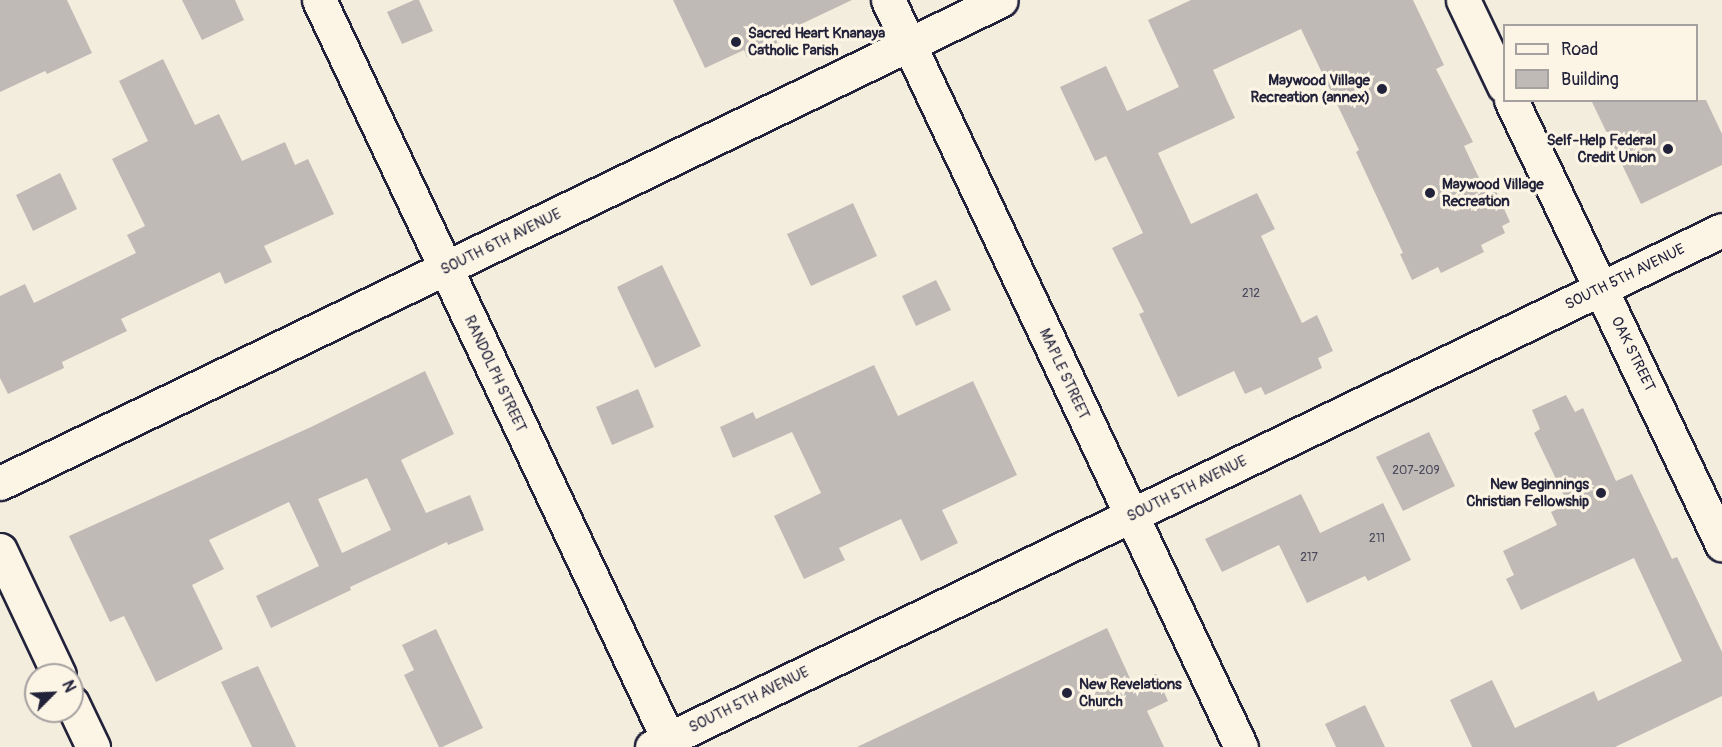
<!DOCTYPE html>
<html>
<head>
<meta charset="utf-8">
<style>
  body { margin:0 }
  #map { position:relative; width:1722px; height:747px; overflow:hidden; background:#f3edde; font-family:Pangolin,sans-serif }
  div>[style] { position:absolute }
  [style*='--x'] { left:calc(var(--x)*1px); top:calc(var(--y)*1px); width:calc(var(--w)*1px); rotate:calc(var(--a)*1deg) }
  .building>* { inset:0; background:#bfbab6 }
  .roads { filter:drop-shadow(2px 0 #22223b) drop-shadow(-2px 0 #22223b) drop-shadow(0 2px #22223b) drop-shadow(0 -2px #22223b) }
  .street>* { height:33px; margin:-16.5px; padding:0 16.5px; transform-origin:16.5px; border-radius:16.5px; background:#fcf5e5 }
  .secondary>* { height:33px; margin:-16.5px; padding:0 16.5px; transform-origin:16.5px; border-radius:16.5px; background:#fcf5e5 }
  .dots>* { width:16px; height:16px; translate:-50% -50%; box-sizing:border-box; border:3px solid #fcf5e5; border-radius:50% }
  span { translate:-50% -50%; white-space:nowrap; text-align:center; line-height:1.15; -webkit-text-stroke:6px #fcf5e5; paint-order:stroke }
  .number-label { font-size:12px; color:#49485a }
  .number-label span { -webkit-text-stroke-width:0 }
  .poi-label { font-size:15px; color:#22223b; font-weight:700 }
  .left { translate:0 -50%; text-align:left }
  .right { translate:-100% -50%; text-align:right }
  .street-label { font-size:15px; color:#22223b }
  .legend { position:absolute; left:1503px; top:24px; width:195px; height:78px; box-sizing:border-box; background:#fcf5e5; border:2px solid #a5a1a1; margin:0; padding:8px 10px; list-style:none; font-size:18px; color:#22223b }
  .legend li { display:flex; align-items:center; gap:12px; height:30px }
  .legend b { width:30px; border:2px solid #a5a1a1 }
  .north { position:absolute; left:24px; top:663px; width:60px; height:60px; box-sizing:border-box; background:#fcf5e5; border:2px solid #a5a1a1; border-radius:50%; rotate:66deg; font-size:16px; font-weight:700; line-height:24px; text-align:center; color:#22223b }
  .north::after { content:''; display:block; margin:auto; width:21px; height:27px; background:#22223b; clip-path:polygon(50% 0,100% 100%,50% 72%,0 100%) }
</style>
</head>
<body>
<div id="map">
  <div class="building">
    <div style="clip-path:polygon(0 0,67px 0,92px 53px,47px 74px,45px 71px,0 92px)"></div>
    <div style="clip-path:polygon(182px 0,235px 0,244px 20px,202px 40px)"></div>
    <div style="clip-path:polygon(414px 0,419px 0,433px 31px,402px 44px,387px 12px)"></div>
    <div style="clip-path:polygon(673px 0,852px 0,795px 27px,798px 33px,747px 57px,744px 50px,705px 68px)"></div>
    <div style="clip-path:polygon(1191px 0,1413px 0,1444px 65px,1436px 69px,1473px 142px,1464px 146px,1487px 195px,1496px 191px,1510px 222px,1502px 226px,1505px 233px,1481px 245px,1484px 252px,1441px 273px,1438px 267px,1412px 280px,1400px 254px,1403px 253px,1356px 152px,1359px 150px,1301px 29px,1213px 70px,1235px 118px,1158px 153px,1191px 224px,1257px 193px,1275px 229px,1261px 236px,1302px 323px,1317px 315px,1333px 351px,1318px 358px,1322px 368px,1265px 395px,1261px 387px,1245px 394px,1234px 371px,1178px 397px,1139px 314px,1144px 312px,1112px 248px,1143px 233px,1106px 156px,1095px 161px,1060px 87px,1106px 66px,1127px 111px,1179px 87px,1148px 20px)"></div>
    <div style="clip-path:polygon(163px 59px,195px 125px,219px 114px,242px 161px,285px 142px,295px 165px,308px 159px,334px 214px,264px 246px,272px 262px,225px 284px,220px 272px,121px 319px,127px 331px,62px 362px,64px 368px,8px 394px,0 378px,0 296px,25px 284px,34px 303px,136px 253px,127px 235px,145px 226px,112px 159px,148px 141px,119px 81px)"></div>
    <div style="clip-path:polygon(1591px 100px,1706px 100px,1722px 134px,1722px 165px,1641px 204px)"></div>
    <div style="clip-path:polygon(60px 173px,77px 209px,33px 231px,16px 195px)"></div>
    <div style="clip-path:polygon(853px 203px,877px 256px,811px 286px,787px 234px)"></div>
    <div style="clip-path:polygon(662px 265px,701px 346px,655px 368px,617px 287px)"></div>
    <div style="clip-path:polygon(936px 280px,951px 310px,916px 326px,902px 296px)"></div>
    <div style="clip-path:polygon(874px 365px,898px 416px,973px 381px,1017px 475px,942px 510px,958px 543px,921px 561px,901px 519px,839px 548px,845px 560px,804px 579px,774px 516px,821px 493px,792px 432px,733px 458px,720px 427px,753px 412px,756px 419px)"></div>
    <div style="clip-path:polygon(evenodd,425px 371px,454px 434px,401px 460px,426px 513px,470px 495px,484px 530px,448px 545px,447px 542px,350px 587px,351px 590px,271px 628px,256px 596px,319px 566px,289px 502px,209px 540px,224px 569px,192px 585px,223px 649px,156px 682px,124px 616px,110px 622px,69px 536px,311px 427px,425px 371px,367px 478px,391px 530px,342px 553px,318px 499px,367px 478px)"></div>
    <div style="clip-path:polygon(638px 389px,654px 427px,612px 445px,596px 407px)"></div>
    <div style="clip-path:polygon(1566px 395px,1575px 412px,1583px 408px,1616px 481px,1632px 474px,1672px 559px,1677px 557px,1722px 652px,1722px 696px,1615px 747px,1472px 747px,1450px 700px,1492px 680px,1515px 728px,1594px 691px,1598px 701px,1682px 661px,1634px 558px,1521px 610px,1506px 579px,1514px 575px,1503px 551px,1557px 525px,1551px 512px,1568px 504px,1534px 433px,1540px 429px,1532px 410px)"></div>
    <div style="clip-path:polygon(1429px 432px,1455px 486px,1403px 511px,1376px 457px)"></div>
    <div style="clip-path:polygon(1301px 494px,1320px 533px,1383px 503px,1411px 560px,1368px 581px,1365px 576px,1307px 603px,1279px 545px,1222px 572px,1205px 539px)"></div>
    <div style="clip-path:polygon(1107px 628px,1133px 685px,1156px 674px,1168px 701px,1147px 711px,1164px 747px,857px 747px)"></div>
    <div style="clip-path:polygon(436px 629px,483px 728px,442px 747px,439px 747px,404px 675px,414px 670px,402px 645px)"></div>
    <div style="clip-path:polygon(258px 666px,296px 747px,252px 747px,221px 682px)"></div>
    <div style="clip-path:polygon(1365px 705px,1385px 747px,1336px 747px,1325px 724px)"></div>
  </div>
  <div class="roads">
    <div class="street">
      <div style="--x:319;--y:0;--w:826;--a:64.71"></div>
      <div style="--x:888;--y:0;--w:826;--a:64.71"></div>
      <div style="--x:1463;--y:0;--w:95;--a:64.5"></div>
      <div style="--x:1511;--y:100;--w:492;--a:64.6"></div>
      <div style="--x:0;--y:483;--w:1111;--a:-25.76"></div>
      <div style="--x:0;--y:550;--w:138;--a:64.7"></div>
      <div style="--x:72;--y:703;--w:49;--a:64.5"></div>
    </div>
    <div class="secondary">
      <div style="--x:652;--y:747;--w:1188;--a:-25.79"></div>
    </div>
  </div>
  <div class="dots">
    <div style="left:736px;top:42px;background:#22223b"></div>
    <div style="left:1382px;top:89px;background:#22223b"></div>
    <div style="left:1668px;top:149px;background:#22223b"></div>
    <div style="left:1430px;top:193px;background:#22223b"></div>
    <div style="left:1601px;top:493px;background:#22223b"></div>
    <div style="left:1067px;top:693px;background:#22223b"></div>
  </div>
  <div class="number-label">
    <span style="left:1251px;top:294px">212</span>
    <span style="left:1416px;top:471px">207-209</span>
    <span style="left:1377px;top:539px">211</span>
    <span style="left:1309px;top:558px">217</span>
  </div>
  <div class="poi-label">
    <span class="left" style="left:748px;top:42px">Sacred Heart Knanaya<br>Catholic Parish</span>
    <span class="right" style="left:1370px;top:89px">Maywood Village<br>Recreation (annex)</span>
    <span class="right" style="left:1656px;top:149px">Self-Help Federal<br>Credit Union</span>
    <span class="left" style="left:1442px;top:193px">Maywood Village<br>Recreation</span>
    <span class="right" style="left:1589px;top:493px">New Beginnings<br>Christian Fellowship</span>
    <span class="left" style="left:1079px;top:693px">New Revelations<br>Church</span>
  </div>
  <div class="street-label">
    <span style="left:501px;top:242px;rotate:-26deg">SOUTH 6TH AVENUE</span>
    <span style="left:1625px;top:277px;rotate:-26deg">SOUTH 5TH AVENUE</span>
    <span style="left:1633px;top:354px;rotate:64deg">OAK STREET</span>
    <span style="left:495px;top:374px;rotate:65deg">RANDOLPH STREET</span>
    <span style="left:1064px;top:374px;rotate:65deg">MAPLE STREET</span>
    <span style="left:1187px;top:489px;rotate:-26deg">SOUTH 5TH AVENUE</span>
    <span style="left:749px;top:700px;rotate:-26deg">SOUTH 5TH AVENUE</span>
  </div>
  <ul class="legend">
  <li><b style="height:8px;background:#fcf5e5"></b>Road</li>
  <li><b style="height:16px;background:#bfbab6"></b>Building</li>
  </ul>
  <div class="north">N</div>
</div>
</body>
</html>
